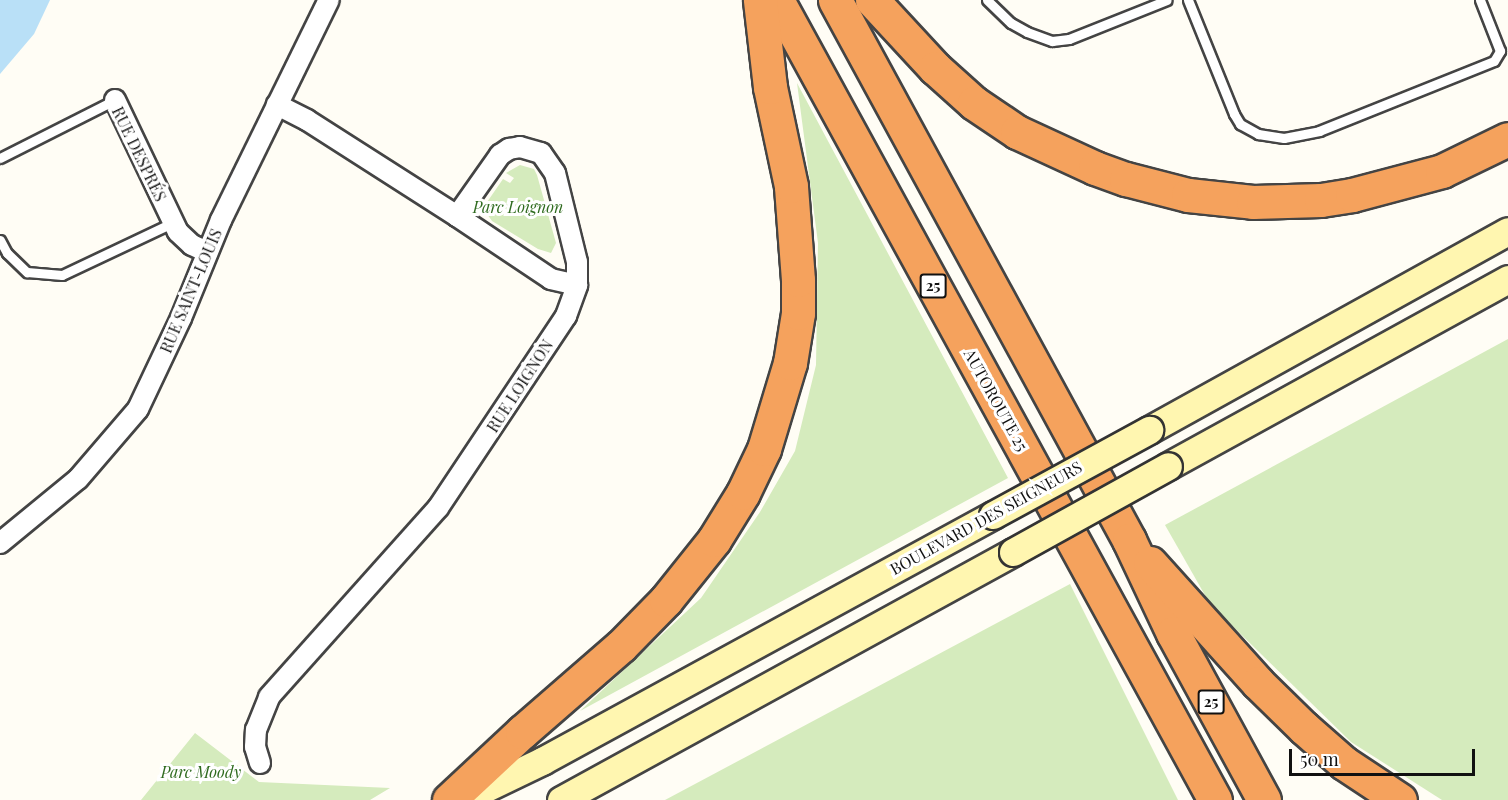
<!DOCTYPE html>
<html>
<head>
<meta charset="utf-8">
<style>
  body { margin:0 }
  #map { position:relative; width:1508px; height:800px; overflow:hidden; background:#fffdf5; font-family:"Playfair Display",serif }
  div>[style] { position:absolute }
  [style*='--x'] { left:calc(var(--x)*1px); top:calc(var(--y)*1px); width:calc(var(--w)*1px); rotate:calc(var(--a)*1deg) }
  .green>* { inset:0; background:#d5ebbd }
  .water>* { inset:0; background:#b9e0f7 }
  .roads { filter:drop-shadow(2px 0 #444) drop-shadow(-2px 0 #444) drop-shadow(0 2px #444) drop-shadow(0 -2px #444) }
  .lane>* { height:9px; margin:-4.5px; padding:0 4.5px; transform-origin:4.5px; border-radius:4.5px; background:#fff }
  .street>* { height:20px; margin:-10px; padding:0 10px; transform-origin:10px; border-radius:10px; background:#fff }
  .secondary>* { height:27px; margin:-13.5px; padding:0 13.5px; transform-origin:13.5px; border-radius:13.5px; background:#fff6b0 }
  .highway>* { height:33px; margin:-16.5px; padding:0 16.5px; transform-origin:16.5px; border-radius:16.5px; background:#f5a25d }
  .bridges { filter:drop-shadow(2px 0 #333) drop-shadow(-2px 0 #333) drop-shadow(0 2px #333) drop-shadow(0 -2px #333) }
  .secondary-bridge>* { height:27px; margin:-13.5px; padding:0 13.5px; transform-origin:13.5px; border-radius:13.5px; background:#fff6b0 }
  span { translate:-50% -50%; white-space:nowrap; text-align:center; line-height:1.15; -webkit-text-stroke:6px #fff; paint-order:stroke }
  .shield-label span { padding:2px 4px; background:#fff; border:2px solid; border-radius:4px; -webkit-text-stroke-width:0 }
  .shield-label { font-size:15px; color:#111; font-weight:700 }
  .street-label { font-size:16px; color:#111 }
  .park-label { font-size:16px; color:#2f6b1f; font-style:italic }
  .scale { position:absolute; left:1289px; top:749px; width:186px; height:27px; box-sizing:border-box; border:3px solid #111; border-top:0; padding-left:8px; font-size:18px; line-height:21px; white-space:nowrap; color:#111; -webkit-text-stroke:4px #fff; paint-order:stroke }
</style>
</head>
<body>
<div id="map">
  <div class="green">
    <div style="clip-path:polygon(797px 83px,1008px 478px,580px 711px,701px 598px,760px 512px,795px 451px,816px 365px,818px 243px)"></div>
    <div style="clip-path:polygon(520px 165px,534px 169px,537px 175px,556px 243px,551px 253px,538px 249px,492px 221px,485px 211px,485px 205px,503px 179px,510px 183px,514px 178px,506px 173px)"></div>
    <div style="clip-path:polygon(1508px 339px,1508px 800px,1442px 800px,1351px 742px,1210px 604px,1165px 525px)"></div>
    <div style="clip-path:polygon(1070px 584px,1178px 800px,665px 800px)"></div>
    <div style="clip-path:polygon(195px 733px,259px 782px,390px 788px,370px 800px,141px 800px)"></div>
  </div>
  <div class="water">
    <div style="clip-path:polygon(0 0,50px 0,34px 34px,0 74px)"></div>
  </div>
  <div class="roads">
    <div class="lane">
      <div style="--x:987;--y:0;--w:33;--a:44"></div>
      <div style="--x:1011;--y:23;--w:18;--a:29"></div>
      <div style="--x:1027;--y:32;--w:27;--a:20"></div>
      <div style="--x:1052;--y:41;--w:17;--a:-7"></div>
      <div style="--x:1069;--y:39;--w:105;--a:-21.7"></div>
      <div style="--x:1188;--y:0;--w:123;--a:68"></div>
      <div style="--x:1234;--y:114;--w:12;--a:59"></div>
      <div style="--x:1240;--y:124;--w:21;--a:29"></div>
      <div style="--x:1258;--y:134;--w:26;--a:9"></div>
      <div style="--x:1284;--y:138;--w:36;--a:-11"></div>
      <div style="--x:1319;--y:131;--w:188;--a:-21.8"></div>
      <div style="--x:1494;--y:61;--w:12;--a:-59"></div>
      <div style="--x:1500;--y:51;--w:55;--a:-111.4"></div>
      <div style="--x:0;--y:158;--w:129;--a:-26.8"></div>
      <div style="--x:0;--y:240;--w:15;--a:62"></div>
      <div style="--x:7;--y:253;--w:28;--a:44"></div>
      <div style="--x:27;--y:272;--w:35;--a:5"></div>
      <div style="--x:62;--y:275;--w:122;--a:-25.3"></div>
    </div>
    <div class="street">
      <div style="--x:115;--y:100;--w:146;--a:64.5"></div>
      <div style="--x:178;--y:232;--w:19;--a:43"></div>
      <div style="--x:192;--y:245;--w:17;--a:25"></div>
      <div style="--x:457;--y:216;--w:75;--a:-54.8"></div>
      <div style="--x:500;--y:155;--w:11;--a:-34"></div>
      <div style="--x:509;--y:149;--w:11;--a:-10"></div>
      <div style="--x:520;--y:147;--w:22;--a:16"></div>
      <div style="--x:541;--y:153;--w:24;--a:55"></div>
      <div style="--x:555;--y:173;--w:92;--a:76.1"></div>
      <div style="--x:577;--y:262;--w:23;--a:90"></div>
      <div style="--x:0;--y:543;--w:101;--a:-39.4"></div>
      <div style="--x:78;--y:479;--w:92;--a:-49.4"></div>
      <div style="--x:138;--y:409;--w:101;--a:-64.7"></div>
      <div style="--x:181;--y:318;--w:106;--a:-67.8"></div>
      <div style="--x:221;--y:220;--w:245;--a:-63.9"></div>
      <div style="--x:260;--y:763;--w:17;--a:-107"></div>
      <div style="--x:255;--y:747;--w:17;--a:-87"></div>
      <div style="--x:256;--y:730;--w:35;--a:-68"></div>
      <div style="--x:269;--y:697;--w:254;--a:-48.2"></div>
      <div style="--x:438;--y:508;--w:231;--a:-56.3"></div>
      <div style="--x:566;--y:316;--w:33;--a:-70"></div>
      <div style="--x:577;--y:285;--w:27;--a:-167"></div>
      <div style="--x:551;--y:279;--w:113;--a:-146.2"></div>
      <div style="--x:457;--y:216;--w:178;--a:-147.4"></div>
      <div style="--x:307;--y:120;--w:34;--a:-153"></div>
    </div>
    <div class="secondary">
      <div style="--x:1149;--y:430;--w:410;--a:-29"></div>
      <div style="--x:1168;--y:466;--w:388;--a:-28.8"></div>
      <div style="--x:461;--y:800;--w:90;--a:-25.7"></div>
      <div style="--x:542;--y:761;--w:514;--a:-28.61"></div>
      <div style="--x:561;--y:800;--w:516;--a:-28.75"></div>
    </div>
    <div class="highway">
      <div style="--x:777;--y:0;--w:912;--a:61.3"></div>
      <div style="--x:835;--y:0;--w:615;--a:61.43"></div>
      <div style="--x:1129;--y:540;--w:103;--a:64.7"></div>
      <div style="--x:1173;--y:633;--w:190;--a:61.4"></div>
      <div style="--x:872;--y:0;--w:93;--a:47.2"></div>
      <div style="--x:935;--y:68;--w:52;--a:41.9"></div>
      <div style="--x:974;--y:103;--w:52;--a:34"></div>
      <div style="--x:1017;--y:132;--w:86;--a:24.8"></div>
      <div style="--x:1095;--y:168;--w:33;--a:20"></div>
      <div style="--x:1126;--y:179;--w:64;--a:14.5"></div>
      <div style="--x:1188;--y:195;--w:65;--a:6.1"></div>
      <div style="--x:1253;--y:202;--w:68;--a:-1.7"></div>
      <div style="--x:1321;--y:200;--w:31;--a:-9"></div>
      <div style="--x:1352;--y:195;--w:93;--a:-14.9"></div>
      <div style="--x:1442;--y:171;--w:73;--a:-25.9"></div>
      <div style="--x:1150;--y:563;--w:161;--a:48"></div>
      <div style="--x:1258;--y:683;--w:64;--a:44.4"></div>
      <div style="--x:1304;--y:728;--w:53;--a:41.2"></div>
      <div style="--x:1344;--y:763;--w:67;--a:33.5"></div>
      <div style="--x:449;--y:800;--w:100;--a:-43"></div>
      <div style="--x:522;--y:732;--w:131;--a:-41"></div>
      <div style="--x:621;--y:646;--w:64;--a:-45.6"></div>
      <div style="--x:666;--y:600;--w:77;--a:-51.3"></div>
      <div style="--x:714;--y:540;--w:55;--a:-58.3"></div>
      <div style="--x:743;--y:493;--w:49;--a:-64.5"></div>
      <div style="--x:764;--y:449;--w:90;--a:-73.2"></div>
      <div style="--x:790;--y:363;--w:51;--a:-80.9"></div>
      <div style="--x:798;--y:313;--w:33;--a:-90"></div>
      <div style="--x:798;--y:280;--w:94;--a:-94.3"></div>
      <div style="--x:791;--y:186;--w:101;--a:-102"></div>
      <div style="--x:770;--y:87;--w:88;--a:-96.6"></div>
    </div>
  </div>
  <div class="bridges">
    <div class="secondary-bridge">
      <div style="--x:993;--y:515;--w:178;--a:-28.6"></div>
      <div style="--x:1013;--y:552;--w:177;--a:-29"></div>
    </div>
  </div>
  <div class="shield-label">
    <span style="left:933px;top:286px">25</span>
    <span style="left:1211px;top:702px">25</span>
  </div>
  <div class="street-label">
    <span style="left:139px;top:154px;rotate:64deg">RUE DESPRÉS</span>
    <span style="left:191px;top:291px;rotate:-67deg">RUE SAINT-LOUIS</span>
    <span style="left:520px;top:386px;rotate:-57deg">RUE LOIGNON</span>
    <span style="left:996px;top:400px;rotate:61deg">AUTOROUTE 25</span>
    <span style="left:986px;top:518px;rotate:-29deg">BOULEVARD DES SEIGNEURS</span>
  </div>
  <div class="park-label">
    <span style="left:518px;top:207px">Parc Loignon</span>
    <span style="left:201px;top:772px">Parc Moody</span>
  </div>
  <div class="scale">50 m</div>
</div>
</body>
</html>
